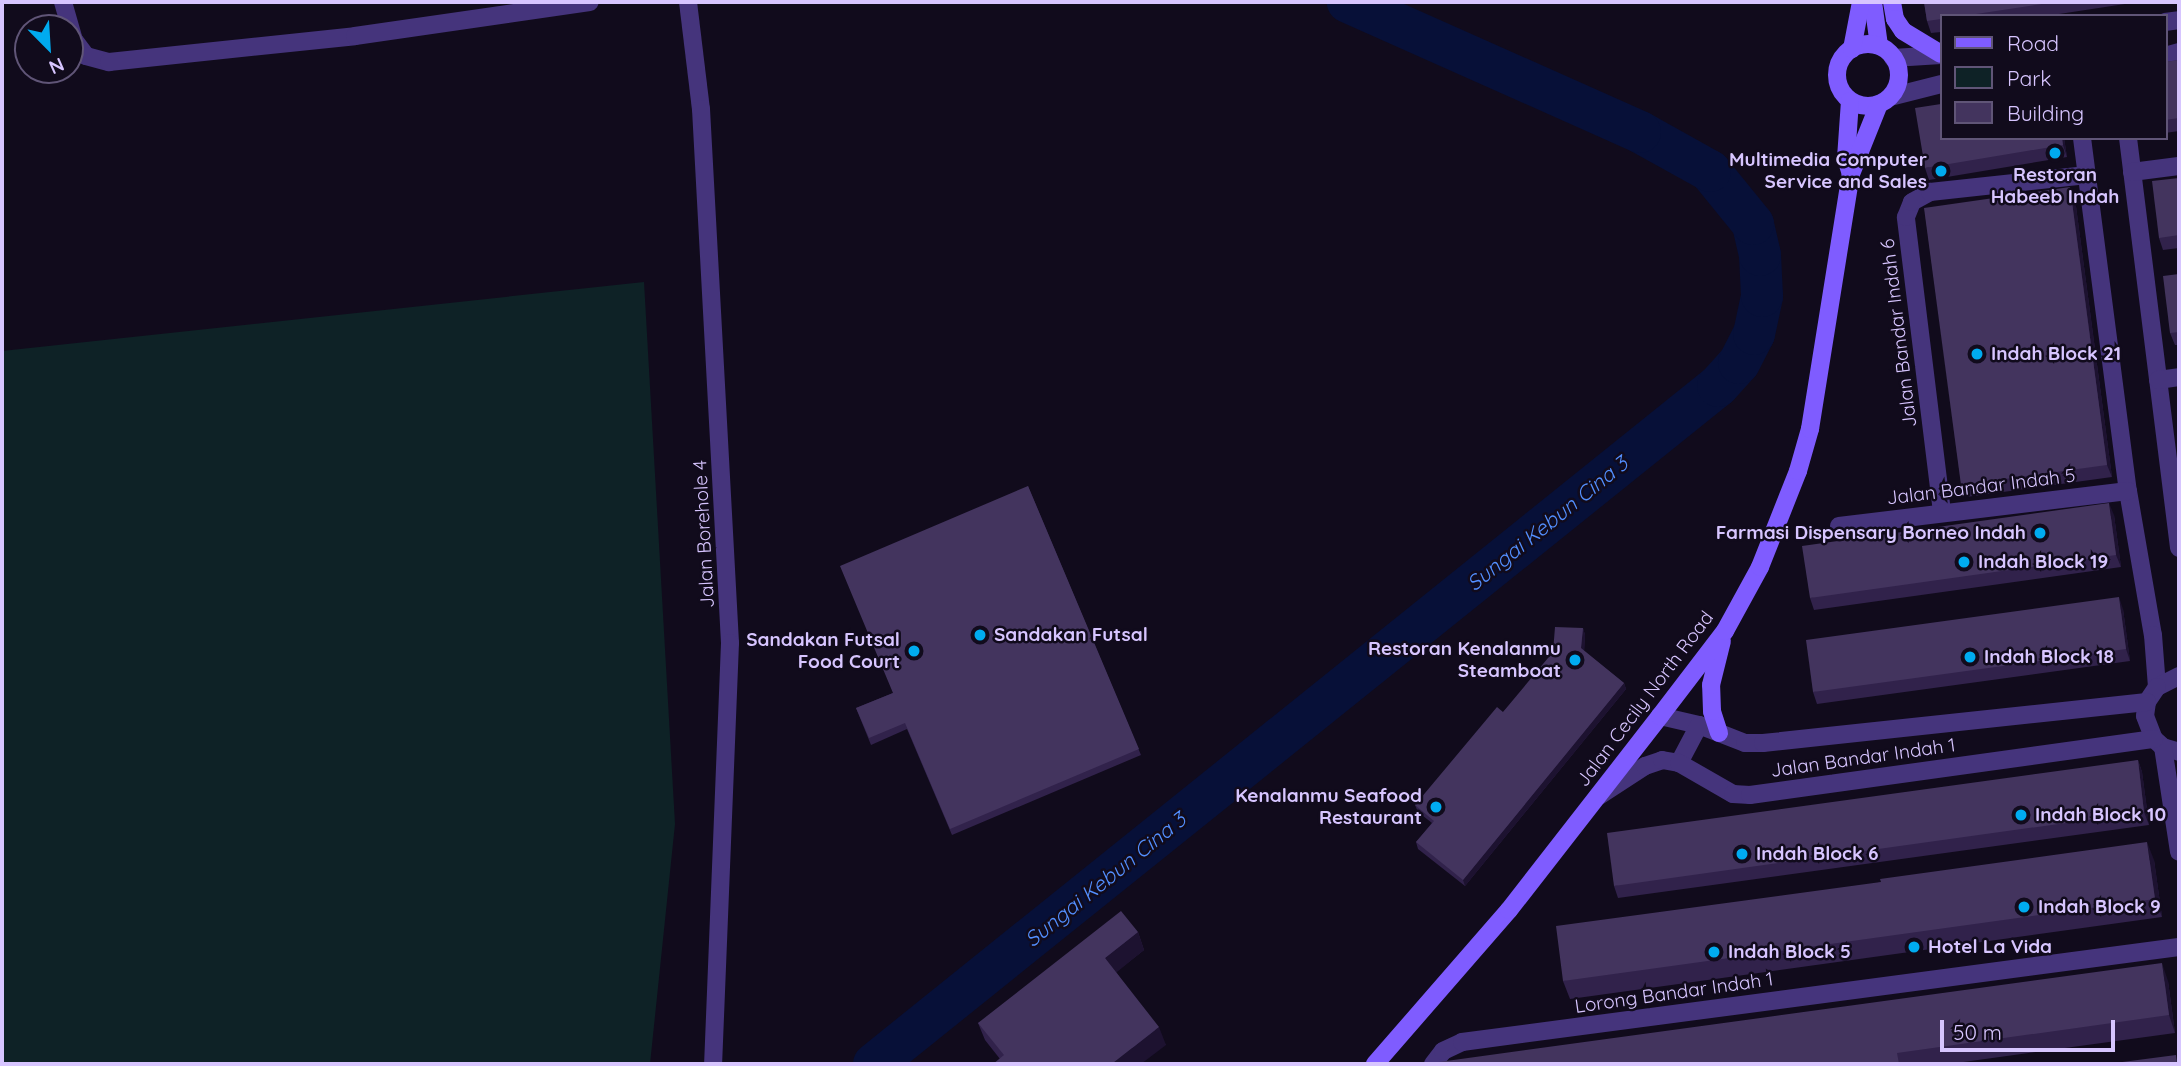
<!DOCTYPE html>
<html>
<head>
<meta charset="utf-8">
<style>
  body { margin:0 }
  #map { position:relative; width:2181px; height:1066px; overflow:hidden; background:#110b1c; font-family:Quicksand,sans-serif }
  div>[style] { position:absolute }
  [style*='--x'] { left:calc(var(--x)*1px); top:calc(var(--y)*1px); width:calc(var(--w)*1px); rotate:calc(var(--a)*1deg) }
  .green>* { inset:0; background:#0e2226 }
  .river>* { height:42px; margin:-21px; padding:0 21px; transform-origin:21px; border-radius:21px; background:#071038 }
  .street>* { height:18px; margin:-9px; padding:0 9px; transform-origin:9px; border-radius:9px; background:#45347c }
  .secondary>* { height:18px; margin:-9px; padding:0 9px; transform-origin:9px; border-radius:9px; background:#7f5cff }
  .secondary>.ring { margin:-9px; padding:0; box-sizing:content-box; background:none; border:18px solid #7f5cff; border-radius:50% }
  .wall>* { inset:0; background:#31224b }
  .shaded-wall>* { inset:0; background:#1d1230 }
  .building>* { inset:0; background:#43345e }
  .dots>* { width:19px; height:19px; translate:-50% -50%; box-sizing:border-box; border:4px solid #110b1c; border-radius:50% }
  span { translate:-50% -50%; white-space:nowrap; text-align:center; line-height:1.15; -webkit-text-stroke:5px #110b1c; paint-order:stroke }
  .poi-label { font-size:19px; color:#d7c5ff; font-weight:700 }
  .right { translate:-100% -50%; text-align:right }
  .left { translate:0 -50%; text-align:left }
  .street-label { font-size:19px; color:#d7c5ff }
  .water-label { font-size:21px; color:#538fff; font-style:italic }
  .frame { position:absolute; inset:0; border:4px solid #d7c5ff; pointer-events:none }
  .legend { position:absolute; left:1940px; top:14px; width:228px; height:126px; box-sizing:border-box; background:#110b1c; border:2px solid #605577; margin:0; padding:9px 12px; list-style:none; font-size:21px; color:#d7c5ff }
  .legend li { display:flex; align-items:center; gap:14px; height:35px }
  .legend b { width:35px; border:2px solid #605577 }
  .north { position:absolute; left:14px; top:14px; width:70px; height:70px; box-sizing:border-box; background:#110b1c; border:2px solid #605577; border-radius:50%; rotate:156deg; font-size:19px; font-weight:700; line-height:28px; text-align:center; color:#d7c5ff }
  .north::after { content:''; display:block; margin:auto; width:24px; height:32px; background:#00abf0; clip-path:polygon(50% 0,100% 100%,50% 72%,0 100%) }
  .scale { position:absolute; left:1940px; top:1020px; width:175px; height:32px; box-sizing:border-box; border:4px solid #d7c5ff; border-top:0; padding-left:9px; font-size:21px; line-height:24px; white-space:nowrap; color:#d7c5ff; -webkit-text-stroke:5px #110b1c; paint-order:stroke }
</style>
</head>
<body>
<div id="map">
  <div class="green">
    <div style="clip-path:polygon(644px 282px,675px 824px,650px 1064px,2px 1064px,2px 351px)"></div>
  </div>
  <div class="river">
    <div style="--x:874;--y:1064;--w:1083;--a:-38.78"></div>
    <div style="--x:1718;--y:386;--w:31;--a:-48"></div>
    <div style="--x:1739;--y:363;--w:33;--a:-63"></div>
    <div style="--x:1754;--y:334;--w:39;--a:-78"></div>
    <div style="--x:1762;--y:296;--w:41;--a:-92.8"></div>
    <div style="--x:1760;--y:255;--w:32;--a:-103"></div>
    <div style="--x:1753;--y:224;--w:68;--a:-129.1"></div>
    <div style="--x:1710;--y:171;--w:80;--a:-150.9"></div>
    <div style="--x:1640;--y:132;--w:320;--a:-156"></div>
  </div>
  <div class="street">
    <div style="--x:63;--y:2;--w:40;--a:74"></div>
    <div style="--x:74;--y:40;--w:20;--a:53"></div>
    <div style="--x:86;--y:56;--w:24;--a:15"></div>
    <div style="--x:109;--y:62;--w:247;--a:-6"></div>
    <div style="--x:355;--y:36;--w:237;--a:-8.2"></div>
    <div style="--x:688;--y:2;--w:108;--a:83.1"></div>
    <div style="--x:701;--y:109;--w:535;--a:86.89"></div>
    <div style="--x:730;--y:643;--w:421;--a:92.3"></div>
    <div style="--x:2165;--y:22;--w:14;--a:-8"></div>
    <div style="--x:2165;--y:56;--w:15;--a:-16"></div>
    <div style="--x:1893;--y:58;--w:48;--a:-3.6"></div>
    <div style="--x:1890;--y:97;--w:53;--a:-14.3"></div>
    <div style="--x:2082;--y:138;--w:356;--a:82.6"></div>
    <div style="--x:2128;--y:491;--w:146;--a:80.2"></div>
    <div style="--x:2153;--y:635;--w:52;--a:85.6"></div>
    <div style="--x:2128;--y:138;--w:413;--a:82.9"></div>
    <div style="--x:2132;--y:172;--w:47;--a:-7.3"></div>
    <div style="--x:2158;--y:380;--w:21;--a:-8"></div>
    <div style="--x:1942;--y:512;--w:297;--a:-97"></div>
    <div style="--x:1906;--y:217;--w:16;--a:-68"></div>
    <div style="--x:1912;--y:202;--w:21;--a:-29"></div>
    <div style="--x:1930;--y:192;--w:158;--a:-6.2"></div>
    <div style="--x:1839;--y:526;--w:291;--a:-6.9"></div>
    <div style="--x:2179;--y:676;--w:25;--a:153"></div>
    <div style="--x:2157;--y:687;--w:18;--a:124"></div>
    <div style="--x:2147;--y:702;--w:14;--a:98"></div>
    <div style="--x:2145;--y:716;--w:25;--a:69"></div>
    <div style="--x:2154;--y:739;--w:12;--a:42"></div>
    <div style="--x:2163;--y:747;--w:17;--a:17"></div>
    <div style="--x:1660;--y:716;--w:40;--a:13"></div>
    <div style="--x:1699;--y:725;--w:49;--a:21.4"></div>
    <div style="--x:1745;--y:743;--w:18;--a:0"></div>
    <div style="--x:1763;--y:743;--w:386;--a:-6.1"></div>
    <div style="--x:2163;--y:747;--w:106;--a:81.3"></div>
    <div style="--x:1679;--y:763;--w:43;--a:-62.2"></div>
    <div style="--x:1599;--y:796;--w:55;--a:-33.1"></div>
    <div style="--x:1645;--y:766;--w:18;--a:-19"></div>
    <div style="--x:1662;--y:760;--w:17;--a:10"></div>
    <div style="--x:1679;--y:763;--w:62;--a:29.9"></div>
    <div style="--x:1733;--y:794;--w:17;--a:3"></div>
    <div style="--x:1750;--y:795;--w:408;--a:-7.9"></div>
    <div style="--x:1433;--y:1064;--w:16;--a:-52"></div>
    <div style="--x:1443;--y:1051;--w:21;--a:-25"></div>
    <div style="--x:1462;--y:1042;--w:723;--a:-7.55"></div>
  </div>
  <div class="secondary">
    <div style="--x:1873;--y:2;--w:44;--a:82.2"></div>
    <div style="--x:1892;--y:2;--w:17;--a:80"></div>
    <div style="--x:1895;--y:19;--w:14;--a:56"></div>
    <div style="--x:1903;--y:31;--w:44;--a:31.2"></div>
    <div class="ring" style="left:1837px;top:44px;width:44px;height:44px"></div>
    <div style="--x:1852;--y:49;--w:48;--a:-79.2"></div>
    <div style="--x:1850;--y:101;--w:57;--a:94"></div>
    <div style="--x:1846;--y:158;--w:17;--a:73"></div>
    <div style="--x:1719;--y:733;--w:23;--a:-108"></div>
    <div style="--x:1712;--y:711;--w:26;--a:-92"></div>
    <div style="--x:1711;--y:685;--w:45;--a:-76"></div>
    <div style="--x:1375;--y:1064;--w:204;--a:-49"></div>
    <div style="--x:1509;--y:910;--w:246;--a:-52.1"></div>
    <div style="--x:1660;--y:716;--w:107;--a:-52.6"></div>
    <div style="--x:1725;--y:631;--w:73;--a:-61.3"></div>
    <div style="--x:1760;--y:567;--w:103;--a:-68.4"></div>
    <div style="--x:1798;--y:471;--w:44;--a:-74.1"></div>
    <div style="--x:1810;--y:429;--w:258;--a:-80.9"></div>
    <div style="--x:1851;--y:174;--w:75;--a:-68.2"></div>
  </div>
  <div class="wall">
    <div style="clip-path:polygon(1924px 2px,2138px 2px,2046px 16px,1941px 16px,1941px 32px,1931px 33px,1927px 21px)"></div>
    <div style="clip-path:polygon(2179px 60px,2179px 131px,2165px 133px,2165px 62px)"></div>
    <div style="clip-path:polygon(2064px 138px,2067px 157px,1929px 180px,1925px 168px)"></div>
    <div style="clip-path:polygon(2179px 178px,2179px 248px,2163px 250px,2159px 238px)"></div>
    <div style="clip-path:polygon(2075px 199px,2112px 477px,1966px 497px,1961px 485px)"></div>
    <div style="clip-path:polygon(2179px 274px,2179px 345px,2175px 345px,2170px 333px)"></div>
    <div style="clip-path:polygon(1028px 486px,1141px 755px,952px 835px,907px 729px,871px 745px,856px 708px,893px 693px)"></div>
    <div style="clip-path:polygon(2114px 515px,2121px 567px,1814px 610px,1810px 598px)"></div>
    <div style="clip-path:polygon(2123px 609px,2130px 661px,1817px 704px,1813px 692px)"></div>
    <div style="clip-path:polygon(1583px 628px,1585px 635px,1584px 651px,1624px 683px,1626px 689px,1465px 886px,1418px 849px,1416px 842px,1432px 823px,1418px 812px,1415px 805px)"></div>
    <div style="clip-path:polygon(2138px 760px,2142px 772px,2149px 825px,1618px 898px,1614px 886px)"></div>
    <div style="clip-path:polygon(2154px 860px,2162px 917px,1570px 999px,1563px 981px,1881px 882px)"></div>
    <div style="clip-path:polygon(1138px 932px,1144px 950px,1116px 972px,1166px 1045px,1000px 1059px,985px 1040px,978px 1023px)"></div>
    <div style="clip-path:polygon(2168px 981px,2175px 1033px,1949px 1064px,1439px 1064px)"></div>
  </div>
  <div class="shaded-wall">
    <div style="clip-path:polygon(2062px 138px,2064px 138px,2067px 157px,2063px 145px)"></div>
    <div style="clip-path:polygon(2070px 187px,2075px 199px,2112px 477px,2107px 465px)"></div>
    <div style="clip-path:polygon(2109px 503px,2114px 515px,2121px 567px,2116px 555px)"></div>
    <div style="clip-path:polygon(2119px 597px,2123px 609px,2130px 661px,2126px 649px)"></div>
    <div style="clip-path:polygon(1583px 628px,1585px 635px,1584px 655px,1581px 648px)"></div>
    <div style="clip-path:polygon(1624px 683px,1626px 689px,1465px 886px,1463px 880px)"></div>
    <div style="clip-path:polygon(2138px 760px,2142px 772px,2149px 825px,2144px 812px)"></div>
    <div style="clip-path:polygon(2147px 842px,2154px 860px,2162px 917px,2155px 899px)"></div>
    <div style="clip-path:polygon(1138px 932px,1144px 950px,1112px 976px,1105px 958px)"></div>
    <div style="clip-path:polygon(2162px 963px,2168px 981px,2175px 1033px,2169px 1015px)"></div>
    <div style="clip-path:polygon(1159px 1027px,1166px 1045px,1141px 1064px,1114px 1064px,1113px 1063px)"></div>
  </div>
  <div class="building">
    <div style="clip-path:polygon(1924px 2px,2055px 2px,1963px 16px,1941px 16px,1941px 19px,1927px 21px)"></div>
    <div style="clip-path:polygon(2179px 60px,2179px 118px,2165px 120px,2165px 62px)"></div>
    <div style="clip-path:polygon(1941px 104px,1941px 138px,2062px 138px,2063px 145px,1925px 168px,1915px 108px)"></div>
    <div style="clip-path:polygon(2179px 178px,2179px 235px,2159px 238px,2152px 181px)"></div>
    <div style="clip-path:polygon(2070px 187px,2107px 465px,1961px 485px,1924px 208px)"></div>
    <div style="clip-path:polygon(2179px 274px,2179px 332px,2170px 333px,2163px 276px)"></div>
    <div style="clip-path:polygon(1028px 486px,1139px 749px,950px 829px,905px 723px,869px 738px,856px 708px,893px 693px,840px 566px)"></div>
    <div style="clip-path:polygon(2109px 503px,2116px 555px,1810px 598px,1802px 546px)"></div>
    <div style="clip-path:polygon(2119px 597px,2126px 649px,1813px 692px,1806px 640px)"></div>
    <div style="clip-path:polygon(1555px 627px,1583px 628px,1581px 648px,1624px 683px,1463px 880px,1416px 842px,1434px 821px,1415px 805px,1497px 707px,1503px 712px,1553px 652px)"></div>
    <div style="clip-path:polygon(2138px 760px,2144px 812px,1614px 886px,1607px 833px)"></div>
    <div style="clip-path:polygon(2147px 842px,2155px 899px,1563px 981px,1556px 926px,1881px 882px,1880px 879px)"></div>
    <div style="clip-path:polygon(1121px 911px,1138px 932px,1105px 958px,1159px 1027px,1113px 1063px,1114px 1064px,993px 1064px,1004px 1055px,978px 1023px)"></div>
    <div style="clip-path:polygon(2162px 963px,2169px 1015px,1897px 1053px,1899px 1064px,1439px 1064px,1439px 1062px)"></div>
    <div style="clip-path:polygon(2176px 1055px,2177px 1064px,2107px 1064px)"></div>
  </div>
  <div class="dots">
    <div style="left:2055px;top:153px;background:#00abf0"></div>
    <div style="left:1941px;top:171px;background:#00abf0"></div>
    <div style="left:1977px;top:354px;background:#00abf0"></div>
    <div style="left:2040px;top:533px;background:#00abf0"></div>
    <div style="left:1964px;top:562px;background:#00abf0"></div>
    <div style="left:980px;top:635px;background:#00abf0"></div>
    <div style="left:914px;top:651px;background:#00abf0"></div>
    <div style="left:1970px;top:657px;background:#00abf0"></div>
    <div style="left:1575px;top:660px;background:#00abf0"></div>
    <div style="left:1436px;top:807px;background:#00abf0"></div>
    <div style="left:2021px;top:815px;background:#00abf0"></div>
    <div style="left:1742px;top:854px;background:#00abf0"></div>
    <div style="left:2024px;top:907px;background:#00abf0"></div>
    <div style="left:1914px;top:947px;background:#00abf0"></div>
    <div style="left:1714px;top:952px;background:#00abf0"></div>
  </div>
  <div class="poi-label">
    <span class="right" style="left:1927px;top:171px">Multimedia Computer<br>Service and Sales</span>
    <span style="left:2055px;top:186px">Restoran<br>Habeeb Indah</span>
    <span class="left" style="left:1991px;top:354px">Indah Block 21</span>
    <span class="right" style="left:2026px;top:533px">Farmasi Dispensary Borneo Indah</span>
    <span class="left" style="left:1978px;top:562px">Indah Block 19</span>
    <span class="left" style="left:994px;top:635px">Sandakan Futsal</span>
    <span class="right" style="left:900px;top:651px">Sandakan Futsal<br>Food Court</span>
    <span class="right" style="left:1561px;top:660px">Restoran Kenalanmu<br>Steamboat</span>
    <span class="left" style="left:1984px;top:657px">Indah Block 18</span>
    <span class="right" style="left:1422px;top:807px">Kenalanmu Seafood<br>Restaurant</span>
    <span class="left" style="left:2035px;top:815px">Indah Block 10</span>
    <span class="left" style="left:1756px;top:854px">Indah Block 6</span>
    <span class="left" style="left:2038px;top:907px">Indah Block 9</span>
    <span class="left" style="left:1928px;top:947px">Hotel La Vida</span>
    <span class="left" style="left:1728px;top:952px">Indah Block 5</span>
  </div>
  <div class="street-label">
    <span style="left:1899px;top:333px;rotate:-97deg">Jalan Bandar Indah 6</span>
    <span style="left:1981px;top:487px;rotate:-7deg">Jalan Bandar Indah 5</span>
    <span style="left:704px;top:534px;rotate:-93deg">Jalan Borehole 4</span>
    <span style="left:1645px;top:699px;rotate:-53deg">Jalan Cecily North Road</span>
    <span style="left:1863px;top:758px;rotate:-8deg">Jalan Bandar Indah 1</span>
    <span style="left:1674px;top:993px;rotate:-8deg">Lorong Bandar Indah 1</span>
  </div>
  <div class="water-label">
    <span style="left:1547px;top:523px;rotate:-39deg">Sungai Kebun Cina 3</span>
    <span style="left:1105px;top:879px;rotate:-39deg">Sungai Kebun Cina 3</span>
  </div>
  <div class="frame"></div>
  <ul class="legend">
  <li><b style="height:9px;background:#7f5cff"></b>Road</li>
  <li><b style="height:19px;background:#0e2226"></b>Park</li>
  <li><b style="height:19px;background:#43345e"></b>Building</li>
  </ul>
  <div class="north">N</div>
  <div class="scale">50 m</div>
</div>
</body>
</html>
